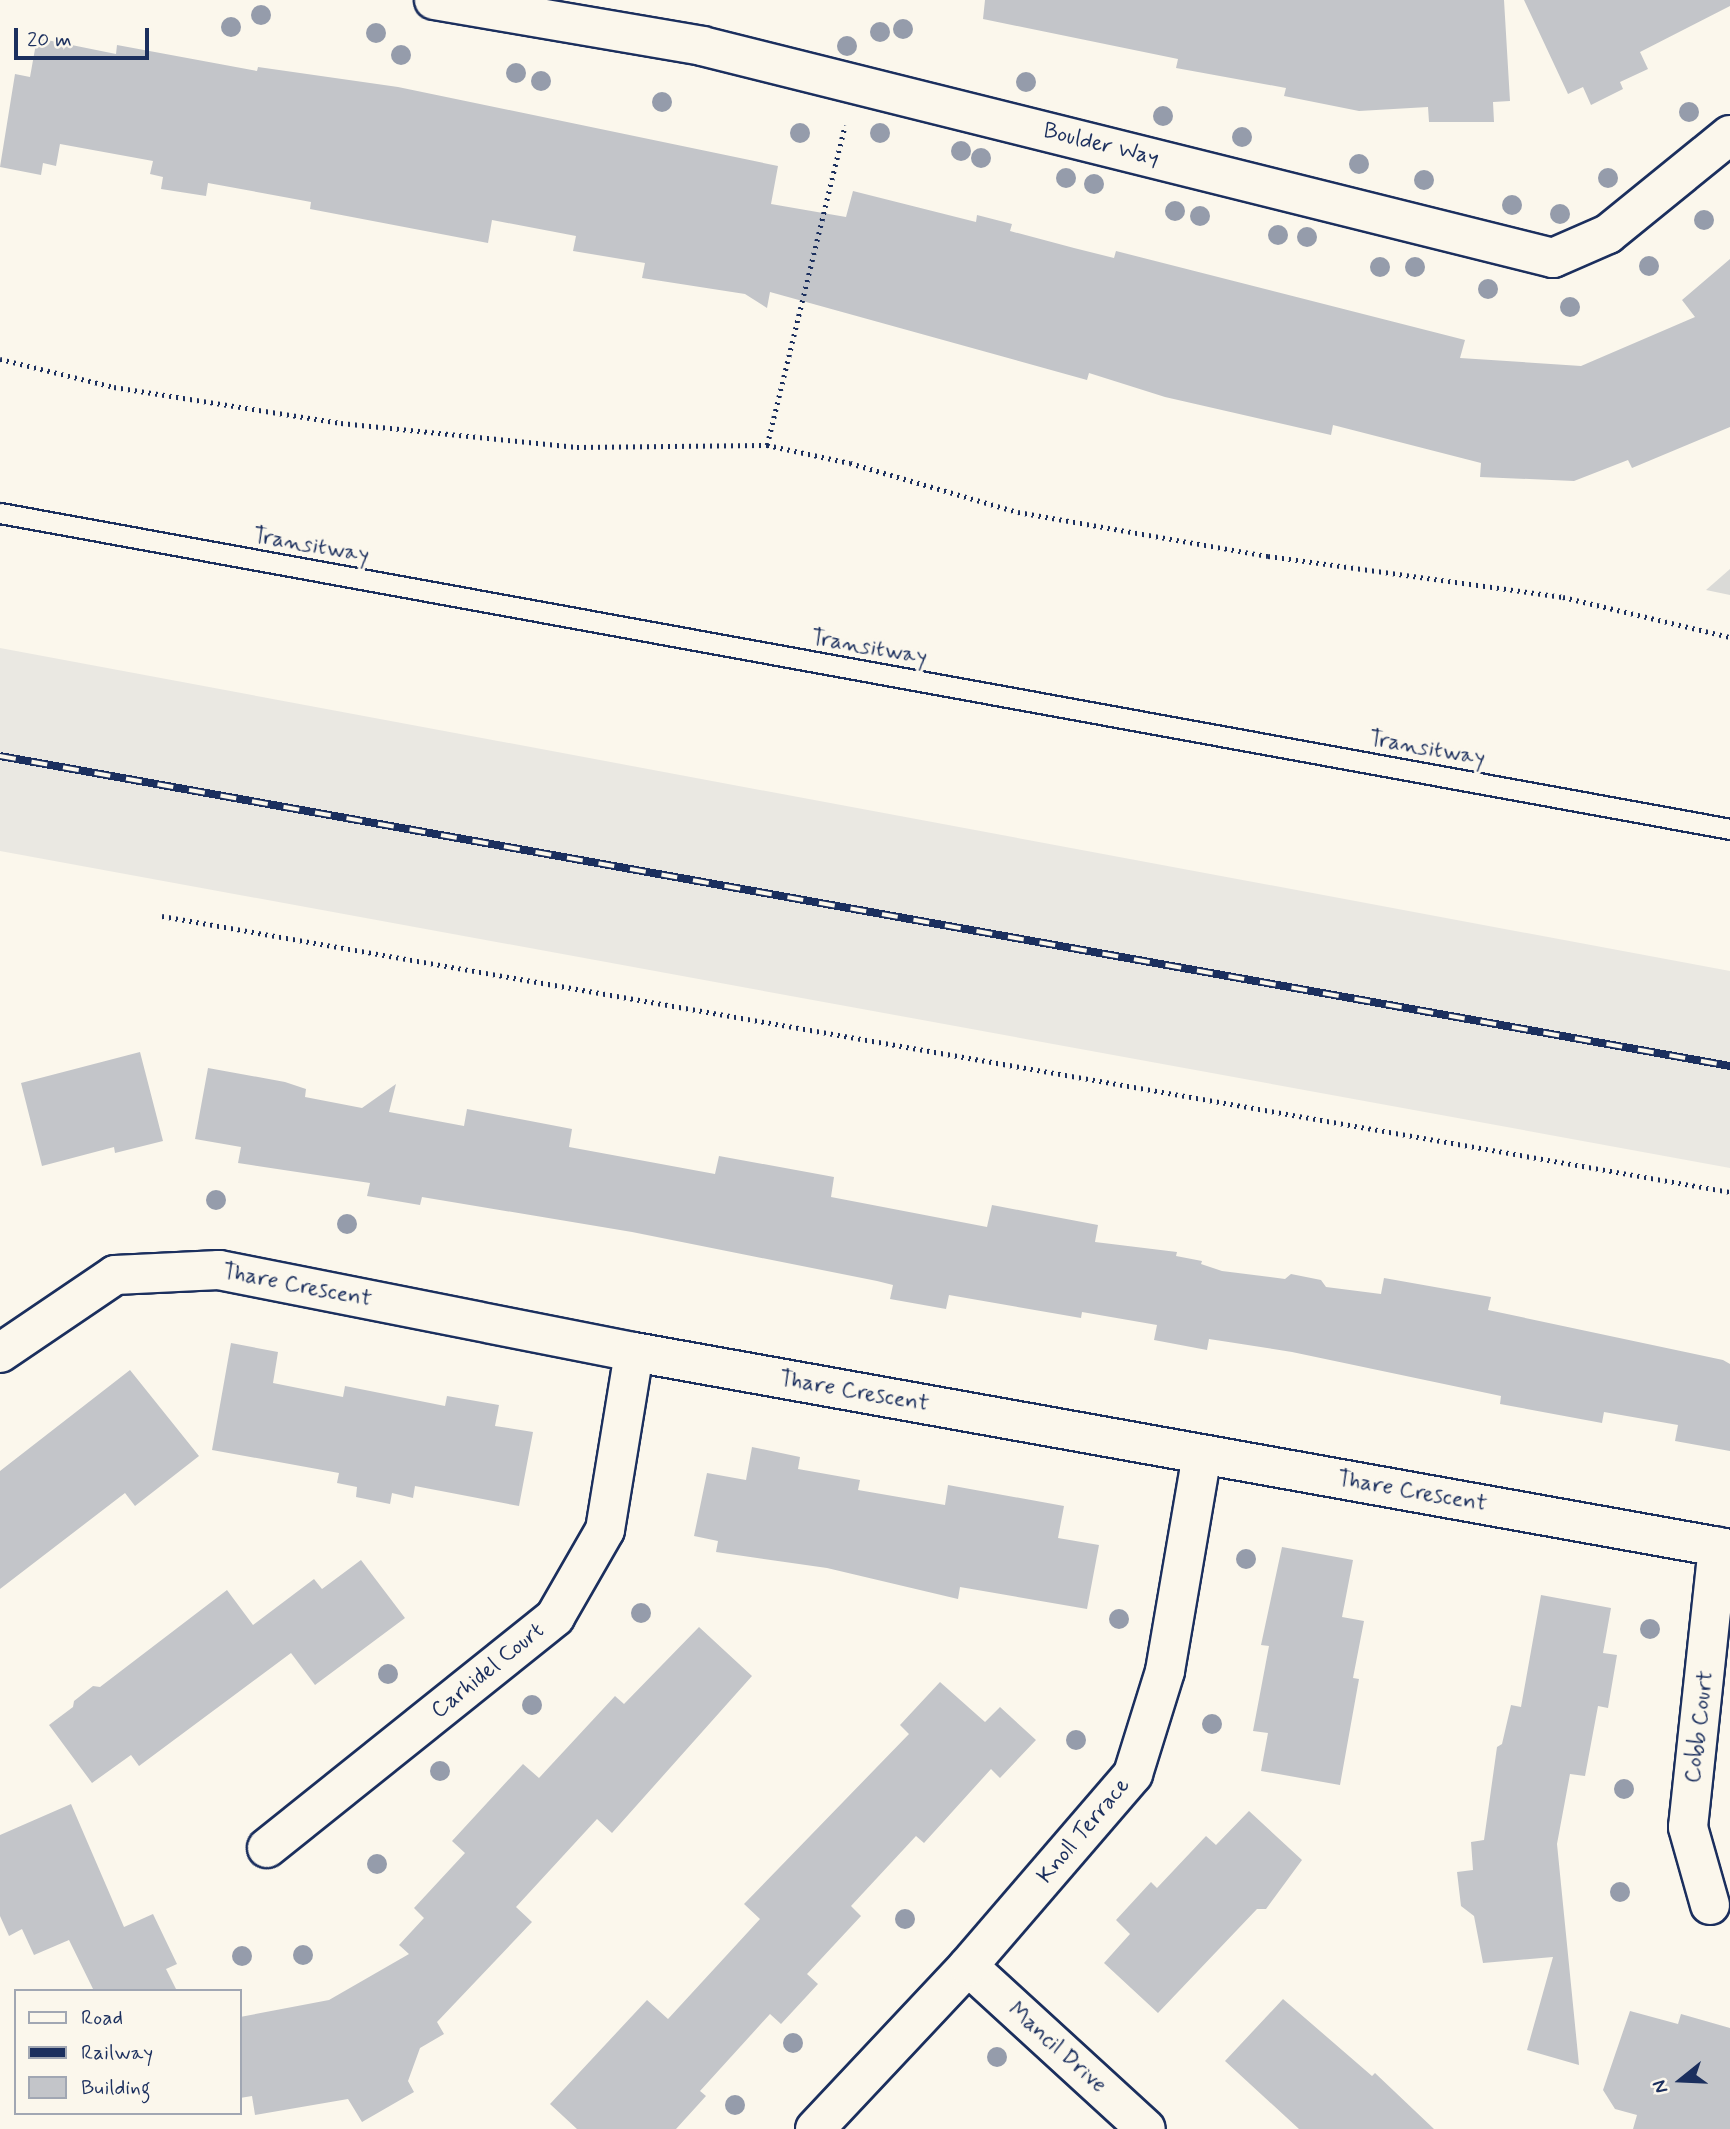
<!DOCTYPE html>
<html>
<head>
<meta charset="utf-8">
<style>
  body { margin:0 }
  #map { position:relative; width:1730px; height:2129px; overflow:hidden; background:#fbf7ec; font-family:Mynerve,sans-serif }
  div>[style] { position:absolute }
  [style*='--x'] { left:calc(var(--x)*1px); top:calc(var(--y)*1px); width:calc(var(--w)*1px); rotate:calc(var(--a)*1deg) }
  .built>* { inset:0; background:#eae8e2 }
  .green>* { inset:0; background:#dadad7 }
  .building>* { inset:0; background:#c3c5c9 }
  .path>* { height:4.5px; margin-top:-2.25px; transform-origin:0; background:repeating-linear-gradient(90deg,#1b2f5e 0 2px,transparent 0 7px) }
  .roads { filter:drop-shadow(2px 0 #1b2f5e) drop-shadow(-2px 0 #1b2f5e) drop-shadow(0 2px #1b2f5e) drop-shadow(0 -2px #1b2f5e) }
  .service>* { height:19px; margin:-9.5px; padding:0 9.5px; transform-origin:9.5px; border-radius:9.5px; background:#fbf7ec }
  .minor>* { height:38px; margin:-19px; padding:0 19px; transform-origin:19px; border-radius:19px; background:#fbf7ec }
  .rail>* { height:8px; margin-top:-4px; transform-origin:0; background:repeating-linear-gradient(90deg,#fbf7ec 0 16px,#1b2f5e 0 32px); box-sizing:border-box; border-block:2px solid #1b2f5e }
  .trees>* { width:20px; height:20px; margin:-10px; border-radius:50%; background:#959cab }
  span { translate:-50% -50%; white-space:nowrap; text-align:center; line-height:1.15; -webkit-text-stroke:6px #fbf7ec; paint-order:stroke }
  .street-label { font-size:23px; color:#1b2f5e }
  .legend { position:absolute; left:14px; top:1989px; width:228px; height:126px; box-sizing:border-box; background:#fbf7ec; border:2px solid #a1a7b3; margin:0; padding:9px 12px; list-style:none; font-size:21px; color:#1b2f5e }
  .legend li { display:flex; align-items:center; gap:14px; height:35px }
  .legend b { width:35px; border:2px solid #a1a7b3 }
  .north { position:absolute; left:1646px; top:2045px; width:70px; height:70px; -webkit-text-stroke:5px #fbf7ec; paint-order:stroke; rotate:252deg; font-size:19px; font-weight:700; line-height:28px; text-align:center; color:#1b2f5e }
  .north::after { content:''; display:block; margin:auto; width:24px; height:32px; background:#1b2f5e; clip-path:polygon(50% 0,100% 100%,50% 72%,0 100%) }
  .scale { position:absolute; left:14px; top:28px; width:135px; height:32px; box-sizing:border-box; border:4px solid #1b2f5e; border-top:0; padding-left:9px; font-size:21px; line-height:24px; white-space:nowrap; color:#1b2f5e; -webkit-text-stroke:5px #fbf7ec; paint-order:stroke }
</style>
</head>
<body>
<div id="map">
  <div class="built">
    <div style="clip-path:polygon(0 648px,1730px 971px,1730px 1168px,0 851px)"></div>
  </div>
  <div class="green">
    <div style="clip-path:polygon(1730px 569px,1730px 595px,1706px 590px)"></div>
  </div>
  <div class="building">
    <div style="clip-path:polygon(985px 0,1504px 0,1510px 101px,1493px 102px,1494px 122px,1429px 122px,1428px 107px,1359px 111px,1284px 96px,1286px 88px,1176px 68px,1178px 59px,983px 19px)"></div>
    <div style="clip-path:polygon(1524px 0,1730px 0,1730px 6px,1640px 52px,1648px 69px,1620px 82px,1623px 89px,1591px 105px,1583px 87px,1568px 94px)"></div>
    <div style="clip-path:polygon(37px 38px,116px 54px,117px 45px,257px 71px,258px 67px,398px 87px,778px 166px,771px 204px,846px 217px,853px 191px,976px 222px,977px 215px,1012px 224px,1010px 231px,1074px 248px,1114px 258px,1116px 251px,1465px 340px,1460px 358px,1581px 366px,1695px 317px,1682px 300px,1730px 259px,1730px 427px,1632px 468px,1628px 460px,1574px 481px,1480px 477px,1481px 463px,1333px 425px,1331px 435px,1165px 397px,1089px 373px,1087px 380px,770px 292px,767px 308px,745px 294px,642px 278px,645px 263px,573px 251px,576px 236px,492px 220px,488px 243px,310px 209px,311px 202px,208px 183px,206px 196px,161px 189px,163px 177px,150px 174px,153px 161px,60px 144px,56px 166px,43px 163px,41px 175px,0 167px,15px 74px,30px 77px)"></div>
    <div style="clip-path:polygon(140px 1052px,163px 1141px,115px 1153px,114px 1147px,42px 1166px,21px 1083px)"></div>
    <div style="clip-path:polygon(208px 1068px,285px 1082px,306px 1089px,305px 1097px,362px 1108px,396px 1084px,389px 1112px,464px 1126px,467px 1109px,572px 1129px,569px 1147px,715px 1174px,719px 1156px,834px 1177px,831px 1197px,987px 1227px,992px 1205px,1098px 1225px,1095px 1242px,1177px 1252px,1176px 1256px,1202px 1261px,1201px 1264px,1222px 1271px,1285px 1279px,1291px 1274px,1321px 1280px,1326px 1287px,1381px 1294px,1384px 1278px,1491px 1297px,1488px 1310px,1723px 1360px,1730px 1364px,1730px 1451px,1675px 1441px,1678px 1425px,1604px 1412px,1602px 1423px,1500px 1404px,1501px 1396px,1292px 1352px,1209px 1339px,1207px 1350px,1154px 1340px,1157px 1325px,1082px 1312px,1081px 1318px,949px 1295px,946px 1309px,890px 1299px,893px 1285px,877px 1281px,632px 1232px,422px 1197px,420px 1205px,367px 1196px,370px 1183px,238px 1163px,241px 1147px,195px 1139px)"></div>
    <div style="clip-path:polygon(231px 1343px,278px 1352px,273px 1383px,343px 1397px,345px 1386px,445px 1406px,447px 1396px,499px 1405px,495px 1426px,533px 1432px,519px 1506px,415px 1486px,413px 1498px,392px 1493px,390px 1504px,356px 1497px,357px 1487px,337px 1483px,339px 1473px,212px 1450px)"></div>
    <div style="clip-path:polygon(130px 1370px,199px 1456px,135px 1506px,125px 1493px,0 1589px,0 1471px)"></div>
    <div style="clip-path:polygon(752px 1447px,800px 1457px,798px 1469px,860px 1480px,858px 1490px,945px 1505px,948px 1485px,1064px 1506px,1058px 1538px,1099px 1545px,1087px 1609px,960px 1587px,958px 1599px,827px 1568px,716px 1552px,718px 1541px,694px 1536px,707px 1473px,746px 1480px)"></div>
    <div style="clip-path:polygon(1282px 1547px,1353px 1560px,1342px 1617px,1364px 1621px,1353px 1678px,1359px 1679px,1340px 1785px,1261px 1771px,1268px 1733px,1253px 1731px,1269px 1646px,1261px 1645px)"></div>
    <div style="clip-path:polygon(361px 1560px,405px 1618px,315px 1685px,291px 1653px,139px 1766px,131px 1755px,92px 1783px,49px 1725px,73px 1707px,74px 1701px,93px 1686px,100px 1687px,227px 1590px,253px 1625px,314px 1579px,322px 1589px)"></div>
    <div style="clip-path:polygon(1541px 1595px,1611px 1608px,1603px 1653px,1617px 1655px,1608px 1708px,1598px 1706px,1585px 1776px,1570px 1774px,1557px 1844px,1579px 2065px,1527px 2050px,1553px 1957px,1483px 1963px,1474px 1916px,1461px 1906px,1457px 1872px,1473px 1870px,1471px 1842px,1484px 1840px,1497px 1747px,1502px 1744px,1511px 1705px,1521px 1707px)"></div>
    <div style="clip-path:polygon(699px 1627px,752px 1676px,612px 1833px,597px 1819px,516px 1907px,532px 1922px,437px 2022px,444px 2034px,420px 2048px,408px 2081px,414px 2092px,362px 2122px,348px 2099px,255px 2115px,252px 2096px,240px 2098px,240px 2017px,329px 2000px,409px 1954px,399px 1945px,424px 1918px,414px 1908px,465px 1853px,452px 1841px,523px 1764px,539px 1778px,615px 1696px,624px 1704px)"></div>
    <div style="clip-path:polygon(940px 1682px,985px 1722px,1000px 1707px,1036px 1740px,1000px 1778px,991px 1769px,924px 1843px,916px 1836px,851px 1906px,861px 1916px,807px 1974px,818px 1984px,781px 2024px,770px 2014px,700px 2091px,706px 2096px,676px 2129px,577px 2129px,550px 2104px,647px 2000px,668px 2019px,760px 1919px,744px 1904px,909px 1734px,900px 1725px)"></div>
    <div style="clip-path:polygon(71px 1804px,124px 1927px,153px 1914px,177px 1964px,166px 1969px,177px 1991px,94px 1991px,69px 1940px,34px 1955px,22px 1929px,9px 1936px,0 1916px,0 1835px)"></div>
    <div style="clip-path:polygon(1249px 1811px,1302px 1860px,1266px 1909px,1257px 1909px,1158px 2013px,1104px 1963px,1130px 1934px,1116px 1920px,1151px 1882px,1157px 1888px,1206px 1836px,1216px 1845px)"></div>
    <div style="clip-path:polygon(1283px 1999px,1372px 2076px,1375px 2073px,1434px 2129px,1299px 2129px,1225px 2061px)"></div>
    <div style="clip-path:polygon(1630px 2011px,1678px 2024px,1681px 2014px,1730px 2028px,1730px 2129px,1633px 2129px,1637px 2115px,1615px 2109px,1603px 2090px)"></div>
  </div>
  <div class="path">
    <div style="--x:0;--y:359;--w:117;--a:13.8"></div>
    <div style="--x:114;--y:387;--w:230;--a:9"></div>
    <div style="--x:341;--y:423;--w:237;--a:5.8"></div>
    <div style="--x:577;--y:447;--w:190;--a:-0.6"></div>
    <div style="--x:767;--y:445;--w:85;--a:12.2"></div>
    <div style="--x:850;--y:463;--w:175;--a:16.3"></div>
    <div style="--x:1018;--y:512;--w:254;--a:10"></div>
    <div style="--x:1268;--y:556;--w:298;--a:7.9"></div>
    <div style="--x:1563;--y:597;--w:172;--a:13.5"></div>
    <div style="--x:767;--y:445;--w:329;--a:-76.3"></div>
    <div style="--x:162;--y:916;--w:1592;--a:9.98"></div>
  </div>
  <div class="roads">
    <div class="service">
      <div style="--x:0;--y:513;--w:1759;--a:10.35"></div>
    </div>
    <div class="minor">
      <div style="--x:434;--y:0;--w:272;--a:9.7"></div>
      <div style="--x:702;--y:46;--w:877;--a:13.99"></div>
      <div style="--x:1553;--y:258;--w:60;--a:-23.6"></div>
      <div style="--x:1608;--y:234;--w:157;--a:-39.1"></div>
      <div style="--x:0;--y:1353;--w:139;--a:-34.1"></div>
      <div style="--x:115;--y:1275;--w:104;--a:-2.8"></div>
      <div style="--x:219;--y:1270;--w:423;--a:11.2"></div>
      <div style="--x:634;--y:1352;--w:1114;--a:10.19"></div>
      <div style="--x:267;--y:1848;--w:369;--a:-38.7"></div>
      <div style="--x:555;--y:1617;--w:100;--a:-60.1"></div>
      <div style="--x:605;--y:1530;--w:180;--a:-80.7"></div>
      <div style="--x:1710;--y:1905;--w:81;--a:-105.8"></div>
      <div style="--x:1688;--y:1827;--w:282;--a:-83.9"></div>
      <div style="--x:968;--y:1966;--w:241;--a:42.5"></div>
      <div style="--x:815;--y:2129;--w:224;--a:-46.8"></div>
      <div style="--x:968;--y:1966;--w:253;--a:-49.3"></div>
      <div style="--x:1133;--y:1774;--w:108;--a:-72.7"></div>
      <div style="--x:1165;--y:1671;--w:219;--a:-80.3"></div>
    </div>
  </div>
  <div class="rail">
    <div style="--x:0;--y:756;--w:1758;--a:10.16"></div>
  </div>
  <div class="trees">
    <div style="left:261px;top:15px"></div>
    <div style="left:231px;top:27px"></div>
    <div style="left:903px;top:29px"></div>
    <div style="left:880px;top:32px"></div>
    <div style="left:376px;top:33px"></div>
    <div style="left:847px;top:46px"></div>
    <div style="left:401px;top:55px"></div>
    <div style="left:516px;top:73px"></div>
    <div style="left:541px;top:81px"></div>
    <div style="left:1026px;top:82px"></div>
    <div style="left:662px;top:102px"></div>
    <div style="left:1689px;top:112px"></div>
    <div style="left:1163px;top:116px"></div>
    <div style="left:800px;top:133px"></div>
    <div style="left:880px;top:133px"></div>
    <div style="left:1242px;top:137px"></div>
    <div style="left:961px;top:151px"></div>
    <div style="left:981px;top:158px"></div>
    <div style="left:1359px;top:164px"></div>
    <div style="left:1066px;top:178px"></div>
    <div style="left:1608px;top:178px"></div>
    <div style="left:1424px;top:180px"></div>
    <div style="left:1094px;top:184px"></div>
    <div style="left:1512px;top:205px"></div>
    <div style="left:1175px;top:211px"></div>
    <div style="left:1560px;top:214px"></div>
    <div style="left:1200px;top:216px"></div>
    <div style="left:1704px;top:220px"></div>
    <div style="left:1278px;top:235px"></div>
    <div style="left:1307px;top:237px"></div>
    <div style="left:1649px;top:266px"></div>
    <div style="left:1380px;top:267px"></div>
    <div style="left:1415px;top:267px"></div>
    <div style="left:1488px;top:289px"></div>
    <div style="left:1570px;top:307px"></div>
    <div style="left:216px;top:1200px"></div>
    <div style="left:347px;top:1224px"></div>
    <div style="left:1246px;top:1559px"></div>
    <div style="left:641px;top:1613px"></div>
    <div style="left:1119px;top:1619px"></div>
    <div style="left:1650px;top:1629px"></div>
    <div style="left:388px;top:1674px"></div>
    <div style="left:532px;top:1705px"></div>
    <div style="left:1212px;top:1724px"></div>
    <div style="left:1076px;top:1740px"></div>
    <div style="left:440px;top:1771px"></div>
    <div style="left:1624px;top:1789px"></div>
    <div style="left:377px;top:1864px"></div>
    <div style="left:1620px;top:1892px"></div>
    <div style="left:905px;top:1919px"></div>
    <div style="left:303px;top:1955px"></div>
    <div style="left:242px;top:1956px"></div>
    <div style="left:793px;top:2043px"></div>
    <div style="left:997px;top:2057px"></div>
    <div style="left:735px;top:2105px"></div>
  </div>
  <div class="street-label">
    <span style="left:1101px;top:145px;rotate:14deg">Boulder Way</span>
    <span style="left:311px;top:546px;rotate:10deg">Transitway</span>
    <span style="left:869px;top:648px;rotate:10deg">Transitway</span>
    <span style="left:1427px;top:749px;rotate:10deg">Transitway</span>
    <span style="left:297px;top:1286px;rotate:11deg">Thare Crescent</span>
    <span style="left:854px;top:1392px;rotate:10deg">Thare Crescent</span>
    <span style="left:1412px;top:1492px;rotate:10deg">Thare Crescent</span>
    <span style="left:488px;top:1671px;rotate:-39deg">Carhidel Court</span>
    <span style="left:1700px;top:1727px;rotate:-83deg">Cobb Court</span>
    <span style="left:1084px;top:1831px;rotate:-50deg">Knoll Terrace</span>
    <span style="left:1057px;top:2048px;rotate:42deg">Mancil Drive</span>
  </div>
  <ul class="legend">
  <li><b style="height:9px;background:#fbf7ec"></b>Road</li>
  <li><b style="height:9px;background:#1b2f5e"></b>Railway</li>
  <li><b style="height:19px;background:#c3c5c9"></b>Building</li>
  </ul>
  <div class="north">N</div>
  <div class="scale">20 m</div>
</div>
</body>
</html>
